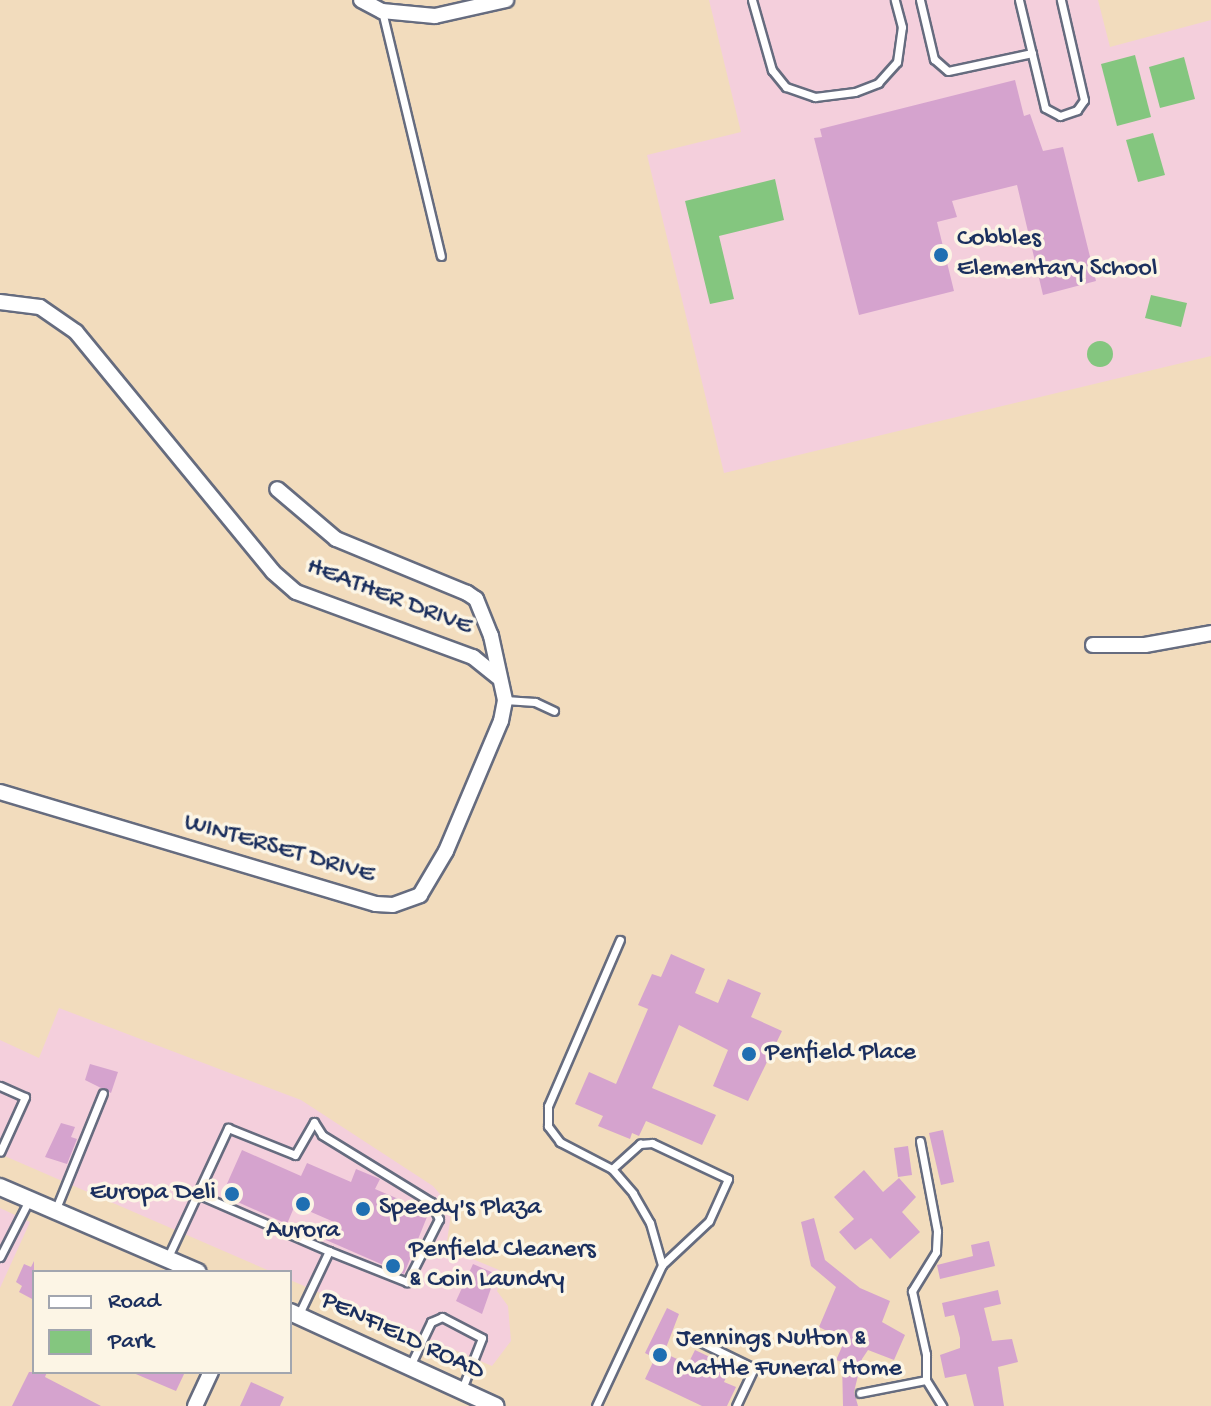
<!DOCTYPE html>
<html>
<head>
<meta charset="utf-8">
<style>
  body { margin:0 }
  #map { position:relative; width:1211px; height:1406px; overflow:hidden; background:#f2dcbd; font-family:"Gochi Hand",sans-serif }
  div>[style] { position:absolute }
  [style*='--x'] { left:calc(var(--x)*1px); top:calc(var(--y)*1px); width:calc(var(--w)*1px); rotate:calc(var(--a)*1deg) }
  .built>* { inset:0; background:#f4cfdc }
  .green>* { inset:0; background:#84c67f }
  .round { border-radius:50% }
  .building>* { inset:0; background:#d5a3ce }
  .roads { filter:drop-shadow(2px 0 #666c7f) drop-shadow(-2px 0 #666c7f) drop-shadow(0 2px #666c7f) drop-shadow(0 -2px #666c7f) }
  .service>* { height:7px; margin:-3.5px; padding:0 3.5px; transform-origin:3.5px; border-radius:3.5px; background:#fff }
  .minor>* { height:14px; margin:-7px; padding:0 7px; transform-origin:7px; border-radius:7px; background:#fff }
  .tertiary>* { height:16px; margin:-8px; padding:0 8px; transform-origin:8px; border-radius:8px; background:#fff }
  .dots>* { width:22px; height:22px; translate:-50% -50%; box-sizing:border-box; border:4px solid #fcf5e5; border-radius:50% }
  span { translate:-50% -50%; white-space:nowrap; text-align:center; line-height:1.15; -webkit-text-stroke:7px #fcf5e5; paint-order:stroke }
  .poi-label { font-size:26px; color:#1b2f5e }
  .left { translate:0 -50%; text-align:left }
  .right { translate:-100% -50%; text-align:right }
  .street-label { font-size:26px; color:#1b2f5e }
  .legend { position:absolute; left:32px; top:1270px; width:260px; height:104px; box-sizing:border-box; background:#fcf5e5; border:2px solid #a2a6af; margin:0; padding:10px 14px; list-style:none; font-size:24px; color:#1b2f5e }
  .legend li { display:flex; align-items:center; gap:16px; height:40px }
  .legend b { width:40px; border:2px solid #a2a6af }
</style>
</head>
<body>
<div id="map">
  <div class="built">
    <div style="clip-path:polygon(709px 0,1098px 0,1110px 47px,1211px 20px,1211px 356px,724px 473px,647px 155px,741px 132px)"></div>
    <div style="clip-path:polygon(59px 1008px,301px 1100px,433px 1186px,452px 1208px,446px 1248px,504px 1272px,497px 1291px,508px 1306px,511px 1341px,492px 1366px,290px 1280px,290px 1272px,272px 1272px,0 1154px,0 1040px,39px 1058px)"></div>
    <div style="clip-path:polygon(0 1208px,30px 1222px,0 1288px)"></div>
  </div>
  <div class="green">
    <div style="clip-path:polygon(1135px 55px,1151px 117px,1117px 126px,1101px 64px)"></div>
    <div style="clip-path:polygon(1184px 57px,1195px 99px,1160px 108px,1149px 67px)"></div>
    <div style="clip-path:polygon(1153px 133px,1165px 175px,1138px 182px,1126px 140px)"></div>
    <div style="clip-path:polygon(775px 179px,784px 220px,719px 236px,734px 299px,710px 304px,685px 201px)"></div>
    <div style="clip-path:polygon(1151px 295px,1187px 303px,1181px 327px,1145px 318px)"></div>
    <div class="round" style="left:1087px;top:341px;width:26px;height:26px"></div>
  </div>
  <div class="building">
    <div style="clip-path:polygon(1015px 80px,1024px 116px,1030px 114px,1043px 151px,1063px 147px,1096px 281px,1043px 295px,1017px 185px,952px 201px,957px 217px,937px 222px,954px 291px,859px 315px,814px 138px,822px 137px,820px 129px)"></div>
    <div style="clip-path:polygon(671px 954px,705px 969px,695px 993px,718px 1003px,728px 979px,761px 993px,751px 1017px,782px 1031px,748px 1101px,713px 1086px,728px 1050px,679px 1025px,652px 1088px,716px 1115px,702px 1145px,646px 1121px,639px 1136px,632px 1133px,630px 1139px,598px 1126px,603px 1116px,575px 1104px,589px 1072px,616px 1084px,648px 1009px,638px 1005px,652px 974px,661px 977px)"></div>
    <div style="clip-path:polygon(90px 1064px,118px 1072px,111px 1093px,85px 1080px)"></div>
    <div style="clip-path:polygon(61px 1123px,75px 1127px,71px 1137px,77px 1139px,67px 1164px,45px 1157px)"></div>
    <div style="clip-path:polygon(943px 1130px,954px 1182px,941px 1185px,929px 1133px)"></div>
    <div style="clip-path:polygon(908px 1146px,912px 1175px,898px 1177px,894px 1148px)"></div>
    <div style="clip-path:polygon(242px 1150px,301px 1176px,307px 1163px,351px 1182px,356px 1169px,380px 1179px,375px 1189px,429px 1212px,404px 1274px,326px 1240px,334px 1222px,295px 1205px,287px 1224px,222px 1195px)"></div>
    <div style="clip-path:polygon(864px 1170px,883px 1192px,899px 1178px,916px 1197px,902px 1212px,920px 1232px,890px 1259px,871px 1238px,855px 1250px,839px 1232px,854px 1219px,834px 1197px)"></div>
    <div style="clip-path:polygon(814px 1218px,825px 1260px,860px 1288px,890px 1301px,882px 1322px,905px 1335px,894px 1360px,868px 1350px,862px 1359px,854px 1392px,858px 1406px,843px 1406px,842px 1362px,836px 1360px,845px 1340px,819px 1327px,836px 1287px,811px 1266px,801px 1222px)"></div>
    <div style="clip-path:polygon(989px 1241px,995px 1266px,940px 1279px,937px 1265px,973px 1256px,971px 1245px)"></div>
    <div style="clip-path:polygon(34px 1261px,34px 1300px,19px 1292px,22px 1286px,16px 1282px,24px 1264px,31px 1267px)"></div>
    <div style="clip-path:polygon(473px 1264px,496px 1274px,482px 1314px,456px 1301px)"></div>
    <div style="clip-path:polygon(998px 1290px,1001px 1304px,984px 1308px,992px 1341px,1012px 1339px,1018px 1362px,998px 1367px,1004px 1406px,974px 1406px,966px 1374px,945px 1378px,940px 1355px,960px 1348px,960px 1338px,954px 1315px,945px 1317px,942px 1303px)"></div>
    <div style="clip-path:polygon(667px 1308px,679px 1314px,664px 1353px,688px 1364px,695px 1350px,731px 1367px,724px 1382px,736px 1387px,727px 1406px,702px 1406px,645px 1379px,655px 1358px,645px 1353px)"></div>
    <div style="clip-path:polygon(29px 1372px,47px 1372px,45px 1377px,101px 1406px,12px 1406px)"></div>
    <div style="clip-path:polygon(131px 1372px,185px 1372px,176px 1391px)"></div>
    <div style="clip-path:polygon(251px 1382px,284px 1397px,280px 1406px,240px 1406px)"></div>
  </div>
  <div class="roads">
    <div class="service">
      <div style="--x:752;--y:0;--w:73;--a:74.1"></div>
      <div style="--x:772;--y:70;--w:22;--a:51"></div>
      <div style="--x:786;--y:87;--w:31;--a:19"></div>
      <div style="--x:815;--y:97;--w:40;--a:-7.1"></div>
      <div style="--x:855;--y:92;--w:25;--a:-21"></div>
      <div style="--x:878;--y:83;--w:28;--a:-48"></div>
      <div style="--x:897;--y:62;--w:35;--a:-82"></div>
      <div style="--x:902;--y:27;--w:28;--a:-105"></div>
      <div style="--x:920;--y:0;--w:61;--a:76.7"></div>
      <div style="--x:934;--y:59;--w:18;--a:41"></div>
      <div style="--x:948;--y:71;--w:86;--a:-12.1"></div>
      <div style="--x:1019;--y:0;--w:111;--a:76.5"></div>
      <div style="--x:1045;--y:108;--w:17;--a:28"></div>
      <div style="--x:1060;--y:116;--w:18;--a:-19"></div>
      <div style="--x:1077;--y:110;--w:12;--a:-55"></div>
      <div style="--x:1084;--y:100;--w:103;--a:-103"></div>
      <div style="--x:382;--y:11;--w:252;--a:76.5"></div>
      <div style="--x:505;--y:700;--w:30;--a:4"></div>
      <div style="--x:535;--y:702;--w:21;--a:25"></div>
      <div style="--x:0;--y:1086;--w:27;--a:24"></div>
      <div style="--x:25;--y:1097;--w:60;--a:114.4"></div>
      <div style="--x:920;--y:1141;--w:92;--a:79.3"></div>
      <div style="--x:937;--y:1231;--w:21;--a:93"></div>
      <div style="--x:936;--y:1252;--w:46;--a:121.6"></div>
      <div style="--x:912;--y:1291;--w:65;--a:77.5"></div>
      <div style="--x:926;--y:1354;--w:26;--a:90"></div>
      <div style="--x:926;--y:1380;--w:31;--a:58"></div>
      <div style="--x:612;--y:1169;--w:38;--a:-42"></div>
      <div style="--x:640;--y:1144;--w:12;--a:-5"></div>
      <div style="--x:652;--y:1143;--w:84;--a:25.3"></div>
      <div style="--x:728;--y:1179;--w:46;--a:114.3"></div>
      <div style="--x:709;--y:1221;--w:64;--a:136.9"></div>
      <div style="--x:200;--y:1195;--w:141;--a:23.5"></div>
      <div style="--x:55;--y:1211;--w:127;--a:-67.9"></div>
      <div style="--x:0;--y:1257;--w:64;--a:-63"></div>
      <div style="--x:167;--y:1259;--w:145;--a:-65"></div>
      <div style="--x:228;--y:1128;--w:72;--a:21.9"></div>
      <div style="--x:295;--y:1155;--w:38;--a:-60"></div>
      <div style="--x:314;--y:1122;--w:15;--a:58"></div>
      <div style="--x:322;--y:1135;--w:128;--a:31.6"></div>
      <div style="--x:431;--y:1202;--w:19;--a:65"></div>
      <div style="--x:439;--y:1219;--w:71;--a:116.9"></div>
      <div style="--x:407;--y:1282;--w:84;--a:-158.3"></div>
      <div style="--x:329;--y:1251;--w:70;--a:115.5"></div>
      <div style="--x:684;--y:1334;--w:78;--a:25.9"></div>
      <div style="--x:754;--y:1368;--w:42;--a:115.3"></div>
      <div style="--x:410;--y:1366;--w:49;--a:-64.5"></div>
      <div style="--x:431;--y:1322;--w:12;--a:-24"></div>
      <div style="--x:442;--y:1317;--w:45;--a:27.7"></div>
      <div style="--x:482;--y:1338;--w:55;--a:111.4"></div>
      <div style="--x:860;--y:1393;--w:67;--a:-11.1"></div>
      <div style="--x:596;--y:1406;--w:156;--a:-64.9"></div>
      <div style="--x:662;--y:1265;--w:44;--a:-105.9"></div>
      <div style="--x:650;--y:1223;--w:34;--a:-120"></div>
      <div style="--x:633;--y:1193;--w:32;--a:-131"></div>
      <div style="--x:612;--y:1169;--w:59;--a:-152.6"></div>
      <div style="--x:560;--y:1142;--w:20;--a:-127"></div>
      <div style="--x:548;--y:1126;--w:20;--a:-90"></div>
      <div style="--x:548;--y:1106;--w:181;--a:-66.6"></div>
    </div>
    <div class="minor">
      <div style="--x:361;--y:0;--w:24;--a:28"></div>
      <div style="--x:382;--y:11;--w:53;--a:5.4"></div>
      <div style="--x:435;--y:16;--w:73;--a:-12.7"></div>
      <div style="--x:0;--y:302;--w:40;--a:7.1"></div>
      <div style="--x:40;--y:307;--w:44;--a:34.8"></div>
      <div style="--x:76;--y:332;--w:310;--a:50.6"></div>
      <div style="--x:273;--y:572;--w:30;--a:41"></div>
      <div style="--x:296;--y:592;--w:189;--a:20.2"></div>
      <div style="--x:473;--y:657;--w:32;--a:39"></div>
      <div style="--x:1093;--y:645;--w:52;--a:0"></div>
      <div style="--x:1145;--y:645;--w:67;--a:-10.3"></div>
      <div style="--x:0;--y:792;--w:392;--a:16.6"></div>
      <div style="--x:376;--y:904;--w:17;--a:3"></div>
      <div style="--x:393;--y:905;--w:29;--a:-20"></div>
      <div style="--x:420;--y:895;--w:51;--a:-59.4"></div>
      <div style="--x:446;--y:851;--w:141;--a:-67.1"></div>
      <div style="--x:501;--y:721;--w:21;--a:-79"></div>
      <div style="--x:505;--y:700;--w:66;--a:-102.3"></div>
      <div style="--x:491;--y:636;--w:40;--a:-112"></div>
      <div style="--x:476;--y:599;--w:11;--a:-146"></div>
      <div style="--x:467;--y:593;--w:142;--a:-157.6"></div>
      <div style="--x:336;--y:539;--w:77;--a:-139.7"></div>
      <div style="--x:195;--y:1406;--w:38;--a:-65"></div>
    </div>
    <div class="tertiary">
      <div style="--x:0;--y:1187;--w:215;--a:23.3"></div>
      <div style="--x:290;--y:1312;--w:226;--a:24.6"></div>
    </div>
  </div>
  <div class="dots">
    <div style="left:941px;top:255px;background:#1f6fb2"></div>
    <div style="left:749px;top:1054px;background:#1f6fb2"></div>
    <div style="left:232px;top:1194px;background:#1f6fb2"></div>
    <div style="left:303px;top:1204px;background:#1f6fb2"></div>
    <div style="left:363px;top:1209px;background:#1f6fb2"></div>
    <div style="left:393px;top:1266px;background:#1f6fb2"></div>
    <div style="left:660px;top:1355px;background:#1f6fb2"></div>
  </div>
  <div class="poi-label">
    <span class="left" style="left:957px;top:255px">Cobbles<br>Elementary School</span>
    <span class="left" style="left:765px;top:1054px">Penfield Place</span>
    <span class="right" style="left:216px;top:1194px">Europa Deli</span>
    <span class="left" style="left:379px;top:1209px">Speedy's Plaza</span>
    <span style="left:303px;top:1232px">Aurora</span>
    <span class="left" style="left:409px;top:1266px">Penfield Cleaners<br>&amp; Coin Laundry</span>
    <span class="left" style="left:676px;top:1355px">Jennings Nulton &amp;<br>Mattle Funeral Home</span>
  </div>
  <div class="street-label">
    <span style="left:389px;top:598px;rotate:21deg">HEATHER DRIVE</span>
    <span style="left:279px;top:850px;rotate:16deg">WINTERSET DRIVE</span>
    <span style="left:402px;top:1337px;rotate:25deg">PENFIELD ROAD</span>
  </div>
  <ul class="legend">
  <li><b style="height:10px;background:#fff"></b>Road</li>
  <li><b style="height:22px;background:#84c67f"></b>Park</li>
  </ul>
</div>
</body>
</html>
